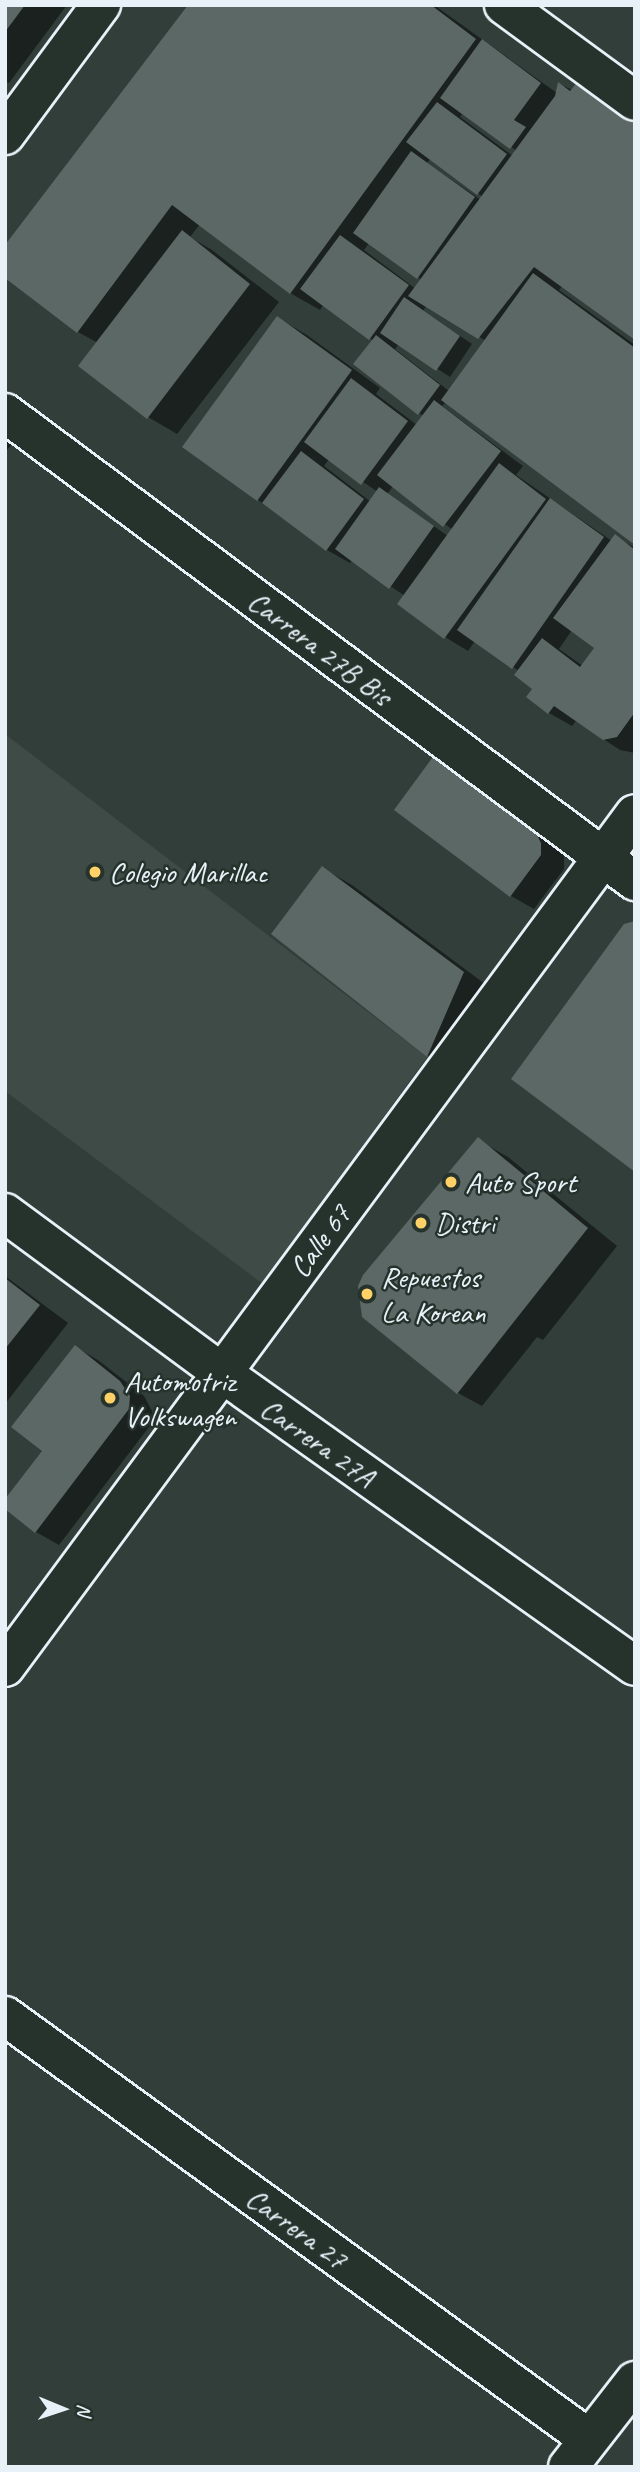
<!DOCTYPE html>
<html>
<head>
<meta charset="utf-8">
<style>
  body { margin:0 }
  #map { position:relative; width:640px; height:2472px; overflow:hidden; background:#323e39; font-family:Caveat,sans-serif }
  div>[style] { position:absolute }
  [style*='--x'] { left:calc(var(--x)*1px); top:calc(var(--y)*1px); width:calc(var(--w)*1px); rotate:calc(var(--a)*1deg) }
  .built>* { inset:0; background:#3f4b46 }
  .shadow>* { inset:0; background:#0007 }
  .building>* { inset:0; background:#5c6865 }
  .roads { filter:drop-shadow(2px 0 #e8f1f8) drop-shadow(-2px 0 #e8f1f8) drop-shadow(0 2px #e8f1f8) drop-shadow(0 -2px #e8f1f8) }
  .minor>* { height:38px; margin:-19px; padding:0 19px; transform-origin:19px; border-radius:19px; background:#26332d }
  .tertiary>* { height:38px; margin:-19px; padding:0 19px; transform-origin:19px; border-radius:19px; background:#26332d }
  .secondary>* { height:38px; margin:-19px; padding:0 19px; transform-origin:19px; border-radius:19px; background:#26332d }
  .dots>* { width:19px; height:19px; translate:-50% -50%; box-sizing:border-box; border:4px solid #26332d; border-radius:50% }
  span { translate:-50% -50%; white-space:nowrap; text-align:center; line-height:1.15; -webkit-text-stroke:5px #26332d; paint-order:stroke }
  .street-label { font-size:30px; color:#e8f1f8 }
  .poi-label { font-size:30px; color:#e8f1f8 }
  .left { translate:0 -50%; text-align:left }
  .frame { position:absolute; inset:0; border:7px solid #e8f1f8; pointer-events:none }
  .north { position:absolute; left:28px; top:2374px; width:70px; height:70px; -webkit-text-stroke:5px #26332d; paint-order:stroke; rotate:92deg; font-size:19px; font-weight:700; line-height:28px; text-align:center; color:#e8f1f8 }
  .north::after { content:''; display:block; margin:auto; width:24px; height:32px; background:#e8f1f8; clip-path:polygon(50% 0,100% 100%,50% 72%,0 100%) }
</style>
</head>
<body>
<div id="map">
  <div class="built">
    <div style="clip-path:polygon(5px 734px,427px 1057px,263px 1284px,5px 1091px)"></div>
  </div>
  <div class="shadow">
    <div style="clip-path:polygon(5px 5px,67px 5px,9px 83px,5px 81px)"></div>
    <div style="clip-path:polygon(evenodd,190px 5px,434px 5px,557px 93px,559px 84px,635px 118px,635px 338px,563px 285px,559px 290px,635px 345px,635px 542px,446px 402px,442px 406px,523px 466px,516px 475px,612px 541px,616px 537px,635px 548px,635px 753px,620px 750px,576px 721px,572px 726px,549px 713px,535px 688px,519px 671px,475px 641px,468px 651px,445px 637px,405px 596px,352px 560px,350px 563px,327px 550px,185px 447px,278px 318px,307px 335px,380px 388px,376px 394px,417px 425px,424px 416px,419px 413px,374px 341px,324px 304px,320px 310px,290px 293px,200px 224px,190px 237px,212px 250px,279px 302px,177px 434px,148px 417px,98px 343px,78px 332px,190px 5px,463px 113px,517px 151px,513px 156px,460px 117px,463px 113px,190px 5px,431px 158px,483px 197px,481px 200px,427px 163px,431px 158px,190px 5px,369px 243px,422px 280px,416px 289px,364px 250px,369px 243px,190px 5px,427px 305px,486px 341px,449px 391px,395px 349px,399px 344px,450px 377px,472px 344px,423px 311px,427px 305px,190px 5px,329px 459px,378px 492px,371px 502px,324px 466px,329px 459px,190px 5px,393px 486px,453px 530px,448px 536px,387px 494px,393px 486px,190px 5px,572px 630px,597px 648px,583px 666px,559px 649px,572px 630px)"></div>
    <div style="clip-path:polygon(5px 431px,16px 440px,5px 452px)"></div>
    <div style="clip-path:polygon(462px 765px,560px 849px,564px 857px,564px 869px,534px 909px,511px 896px)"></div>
    <div style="clip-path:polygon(322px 868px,352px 885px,493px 990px,457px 1072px,428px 1056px,273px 934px)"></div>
    <div style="clip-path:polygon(478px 1140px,508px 1157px,617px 1246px,543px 1340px,537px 1337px,482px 1406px,458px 1393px,364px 1316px)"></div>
    <div style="clip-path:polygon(5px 1276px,68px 1323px,5px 1404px)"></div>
    <div style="clip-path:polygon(75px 1347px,98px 1360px,144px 1396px,152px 1411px,152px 1423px,59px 1545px,36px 1532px,45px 1451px)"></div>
  </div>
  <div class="building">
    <div style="clip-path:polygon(5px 5px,25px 5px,5px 32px)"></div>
    <div style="clip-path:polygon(188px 5px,431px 5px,476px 39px,290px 294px,172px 205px,77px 333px,5px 278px,5px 245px)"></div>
    <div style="clip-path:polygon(482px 39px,541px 83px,514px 120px,526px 127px,510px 149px,440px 98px)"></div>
    <div style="clip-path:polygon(579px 80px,635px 121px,635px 340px,534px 267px,478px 339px,408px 296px,555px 96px,558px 82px,570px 91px)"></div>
    <div style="clip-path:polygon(437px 102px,507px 154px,477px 195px,406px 142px)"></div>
    <div style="clip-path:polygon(411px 151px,475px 197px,417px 279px,353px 233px)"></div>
    <div style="clip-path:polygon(182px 230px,250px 284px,147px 419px,78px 366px)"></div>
    <div style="clip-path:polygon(340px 235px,409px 285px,369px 340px,300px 289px)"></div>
    <div style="clip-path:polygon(533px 273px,635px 348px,635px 545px,441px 400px)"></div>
    <div style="clip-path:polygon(404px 297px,460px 336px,436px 371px,380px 333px)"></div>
    <div style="clip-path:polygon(277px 316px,352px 370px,257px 501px,182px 447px)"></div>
    <div style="clip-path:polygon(376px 335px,440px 385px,418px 415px,353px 364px)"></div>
    <div style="clip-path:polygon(351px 378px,408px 421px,361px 485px,304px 442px)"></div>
    <div style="clip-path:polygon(434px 400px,501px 451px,443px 527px,377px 475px)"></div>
    <div style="clip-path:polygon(301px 451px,364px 499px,326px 551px,262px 503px)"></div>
    <div style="clip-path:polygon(499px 463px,546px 499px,444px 639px,397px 604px)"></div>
    <div style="clip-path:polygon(379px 487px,434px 526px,389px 589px,335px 549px)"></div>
    <div style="clip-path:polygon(550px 498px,604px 537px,512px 669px,457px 630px)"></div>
    <div style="clip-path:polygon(615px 534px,635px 550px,635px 712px,617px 737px,603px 740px,554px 706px,548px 714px,526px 697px,532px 689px,514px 675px,542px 638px,580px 667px,594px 648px,553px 618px)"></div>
    <div style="clip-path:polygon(438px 750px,495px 793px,491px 799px,536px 833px,541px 843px,541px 855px,510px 897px,394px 810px)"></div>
    <div style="clip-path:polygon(322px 866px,464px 972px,427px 1057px,271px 934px)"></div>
    <div style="clip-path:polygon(635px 921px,635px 1172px,511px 1079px,624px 924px)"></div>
    <div style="clip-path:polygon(478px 1137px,588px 1228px,457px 1394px,362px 1317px,358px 1286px,363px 1275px)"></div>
    <div style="clip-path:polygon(5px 1278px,40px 1305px,5px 1349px)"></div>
    <div style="clip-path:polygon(75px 1345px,120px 1381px,130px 1396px,129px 1409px,35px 1533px,5px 1509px,5px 1499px,42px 1451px,11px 1427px)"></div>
  </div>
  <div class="roads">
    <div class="minor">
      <div style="--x:5;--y:413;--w:785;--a:36.61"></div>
      <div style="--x:5;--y:1213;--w:270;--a:36.4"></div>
      <div style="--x:222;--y:1373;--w:506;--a:35.35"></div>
      <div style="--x:5;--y:1667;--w:1060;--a:-53.55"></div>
      <div style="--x:5;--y:2016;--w:721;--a:35.92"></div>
    </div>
    <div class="tertiary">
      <div style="--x:504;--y:5;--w:162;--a:36.2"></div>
    </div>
    <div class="secondary">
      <div style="--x:5;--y:135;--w:162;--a:-53.6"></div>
      <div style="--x:568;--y:2467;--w:109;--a:-52.1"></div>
    </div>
  </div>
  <div class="dots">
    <div style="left:95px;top:872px;background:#ffd166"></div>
    <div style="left:451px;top:1182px;background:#ffd166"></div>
    <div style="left:421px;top:1223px;background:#ffd166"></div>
    <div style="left:367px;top:1294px;background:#ffd166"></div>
    <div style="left:110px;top:1398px;background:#ffd166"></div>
  </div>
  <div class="street-label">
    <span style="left:320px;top:648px;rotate:37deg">Carrera 27B Bis</span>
    <span style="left:320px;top:1241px;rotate:-54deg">Calle 67</span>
    <span style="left:318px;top:1442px;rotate:35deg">Carrera 27A</span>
    <span style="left:297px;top:2228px;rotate:36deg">Carrera 27</span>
  </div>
  <div class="poi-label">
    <span class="left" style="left:109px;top:872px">Colegio Marillac</span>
    <span class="left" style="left:465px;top:1182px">Auto Sport</span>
    <span class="left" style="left:435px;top:1223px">Distri</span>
    <span class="left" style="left:381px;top:1294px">Repuestos<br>La Korean</span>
    <span class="left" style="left:124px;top:1398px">Automotriz<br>Volkswagen</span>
  </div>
  <div class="frame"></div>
  <div class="north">N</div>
</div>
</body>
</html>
